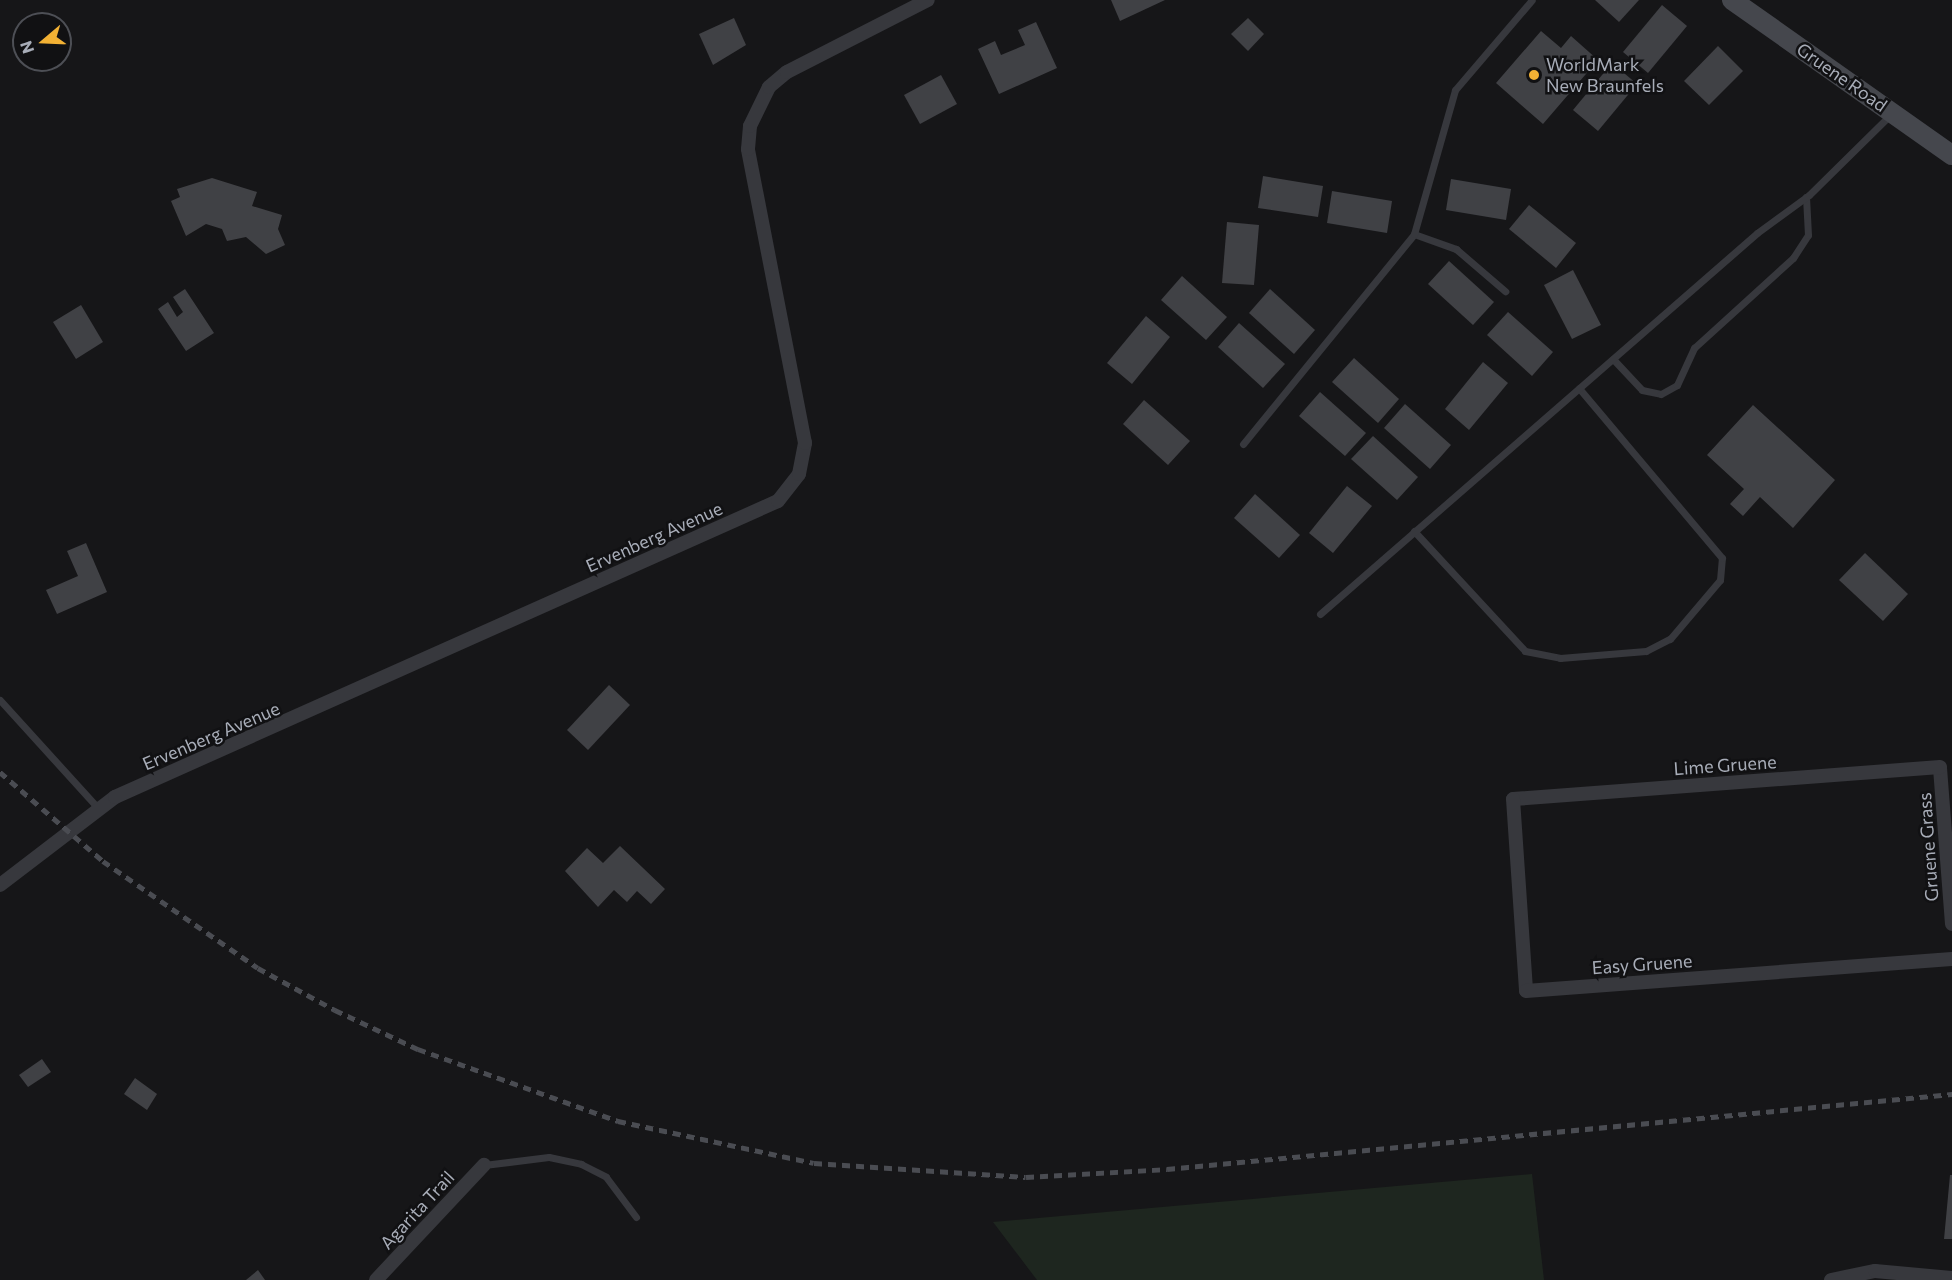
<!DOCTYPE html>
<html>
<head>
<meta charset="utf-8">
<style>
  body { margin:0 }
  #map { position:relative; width:1952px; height:1280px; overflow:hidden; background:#161618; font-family:Commissioner,sans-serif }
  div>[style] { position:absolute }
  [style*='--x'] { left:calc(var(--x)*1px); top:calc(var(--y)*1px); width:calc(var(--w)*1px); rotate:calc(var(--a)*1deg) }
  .green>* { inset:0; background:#1e261f }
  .building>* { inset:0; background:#404145 }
  .lane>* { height:7px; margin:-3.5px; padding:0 3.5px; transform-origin:3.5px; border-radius:3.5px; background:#37383d }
  .street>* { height:14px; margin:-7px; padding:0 7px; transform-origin:7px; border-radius:7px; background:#37383d }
  .secondary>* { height:20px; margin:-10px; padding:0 10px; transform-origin:10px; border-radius:10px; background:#45474d }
  .rail>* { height:4.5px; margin-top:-2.25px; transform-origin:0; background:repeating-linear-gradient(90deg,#4a4c52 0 8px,transparent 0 14px) }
  .dots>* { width:16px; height:16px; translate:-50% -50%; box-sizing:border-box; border:3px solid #111113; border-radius:50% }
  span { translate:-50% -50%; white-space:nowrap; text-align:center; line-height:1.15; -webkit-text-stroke:5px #111113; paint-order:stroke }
  .poi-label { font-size:18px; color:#a8adb8 }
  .left { translate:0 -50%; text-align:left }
  .street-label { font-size:18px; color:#a8adb8 }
  .north { position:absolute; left:12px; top:12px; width:60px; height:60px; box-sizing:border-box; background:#111113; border:2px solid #4d4f55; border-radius:50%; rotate:251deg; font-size:16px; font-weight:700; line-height:24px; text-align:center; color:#a8adb8 }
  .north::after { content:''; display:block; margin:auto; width:21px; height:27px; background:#f2b134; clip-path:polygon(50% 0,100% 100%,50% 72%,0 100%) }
</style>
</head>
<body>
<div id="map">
  <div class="green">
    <div style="clip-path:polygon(1532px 1174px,1544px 1280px,1037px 1280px,993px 1222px)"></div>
  </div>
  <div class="building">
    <div style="clip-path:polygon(1111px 0,1165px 0,1120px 21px)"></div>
    <div style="clip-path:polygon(1595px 0,1639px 0,1619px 22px)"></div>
    <div style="clip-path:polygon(1662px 5px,1687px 26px,1648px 73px,1623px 52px)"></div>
    <div style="clip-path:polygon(734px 18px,746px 45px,713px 65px,699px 34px)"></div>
    <div style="clip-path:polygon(1248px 18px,1264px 34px,1248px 51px,1231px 34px)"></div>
    <div style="clip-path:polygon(1036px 22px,1057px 68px,999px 94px,978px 49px,995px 41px,1001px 55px,1025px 45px,1018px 30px)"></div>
    <div style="clip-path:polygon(1541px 31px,1561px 48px,1571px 36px,1598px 60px,1543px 124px,1496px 83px)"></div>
    <div style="clip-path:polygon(1718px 46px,1743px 71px,1709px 105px,1684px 81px)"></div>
    <div style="clip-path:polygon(1612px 63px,1637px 84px,1598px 131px,1573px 110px)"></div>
    <div style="clip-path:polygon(941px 75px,957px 104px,920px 124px,904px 95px)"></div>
    <div style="clip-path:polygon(1263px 176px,1323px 186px,1318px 217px,1258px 208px)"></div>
    <div style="clip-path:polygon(212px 178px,257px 192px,252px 206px,282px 215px,278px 229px,285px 245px,266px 254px,246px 237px,227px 241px,222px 229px,206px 224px,186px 236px,171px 201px,180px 197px,177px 189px)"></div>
    <div style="clip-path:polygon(1451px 179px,1511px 189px,1506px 220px,1446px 210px)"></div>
    <div style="clip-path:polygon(1332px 191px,1392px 201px,1387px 233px,1327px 223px)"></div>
    <div style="clip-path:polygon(1529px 205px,1576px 243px,1556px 268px,1509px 229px)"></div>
    <div style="clip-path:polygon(1227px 222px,1259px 225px,1254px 285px,1222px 283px)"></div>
    <div style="clip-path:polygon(1449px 261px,1494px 302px,1473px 325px,1428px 284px)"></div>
    <div style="clip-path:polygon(1573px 270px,1601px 325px,1572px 339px,1544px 285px)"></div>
    <div style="clip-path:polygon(1182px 276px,1227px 317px,1206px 340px,1161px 300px)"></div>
    <div style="clip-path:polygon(185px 289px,214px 333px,186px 351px,158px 309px,168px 302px,177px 317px,183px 312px,173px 297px)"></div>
    <div style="clip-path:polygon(1270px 289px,1315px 330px,1294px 354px,1249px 313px)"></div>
    <div style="clip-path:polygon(81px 305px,103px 342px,76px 359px,53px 322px)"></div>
    <div style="clip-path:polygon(1508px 312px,1553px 352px,1532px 376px,1487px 335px)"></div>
    <div style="clip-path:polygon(1146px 316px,1170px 337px,1132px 384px,1107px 363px)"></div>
    <div style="clip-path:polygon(1239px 323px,1285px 364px,1263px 388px,1218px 347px)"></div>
    <div style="clip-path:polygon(1354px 358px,1399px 399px,1378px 423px,1332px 382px)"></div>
    <div style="clip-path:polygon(1483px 362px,1508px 383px,1469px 430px,1445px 409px)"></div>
    <div style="clip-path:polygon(1320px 392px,1366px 433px,1345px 456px,1299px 416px)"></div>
    <div style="clip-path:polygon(1144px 400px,1190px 441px,1168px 465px,1123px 424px)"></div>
    <div style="clip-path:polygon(1405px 404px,1451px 445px,1430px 469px,1384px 428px)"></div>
    <div style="clip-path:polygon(1753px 405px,1835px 480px,1793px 528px,1760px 497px,1743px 516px,1730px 504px,1744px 489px,1707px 455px)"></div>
    <div style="clip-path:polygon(1373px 436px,1418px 477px,1397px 500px,1351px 459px)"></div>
    <div style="clip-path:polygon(1347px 486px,1372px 506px,1333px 553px,1309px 533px)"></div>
    <div style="clip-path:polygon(1255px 494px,1300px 535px,1279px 558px,1234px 518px)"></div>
    <div style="clip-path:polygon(86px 543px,107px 592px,57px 614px,46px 590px,78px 576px,67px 551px)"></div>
    <div style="clip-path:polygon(1865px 553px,1908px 594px,1883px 621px,1839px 580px)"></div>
    <div style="clip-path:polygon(609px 685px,630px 705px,588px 750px,567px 730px)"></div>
    <div style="clip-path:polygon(620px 846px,665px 889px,651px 904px,637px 891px,627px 902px,614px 890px,598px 907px,565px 871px,587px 848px,603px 863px)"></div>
    <div style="clip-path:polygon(42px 1059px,51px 1072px,28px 1087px,19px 1075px)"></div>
    <div style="clip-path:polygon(135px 1078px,157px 1094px,147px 1110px,124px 1094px)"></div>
    <div style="clip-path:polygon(1950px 1175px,1952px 1175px,1952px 1239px,1944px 1239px)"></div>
    <div style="clip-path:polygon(258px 1270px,265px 1280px,246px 1280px)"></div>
  </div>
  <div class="lane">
    <div style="--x:1414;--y:234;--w:45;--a:19.7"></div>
    <div style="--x:1456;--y:249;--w:65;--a:40.6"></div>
    <div style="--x:1613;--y:359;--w:42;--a:46.9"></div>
    <div style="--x:1642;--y:390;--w:19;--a:12"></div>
    <div style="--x:1661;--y:394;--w:18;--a:-29"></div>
    <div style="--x:1677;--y:385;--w:41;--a:-65.3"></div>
    <div style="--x:1694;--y:348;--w:134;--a:-42.3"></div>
    <div style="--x:1793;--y:258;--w:27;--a:-57"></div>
    <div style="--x:1808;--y:235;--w:38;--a:-93"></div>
    <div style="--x:1243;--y:444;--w:271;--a:-50.8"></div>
    <div style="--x:1414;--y:234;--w:150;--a:-74.1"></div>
    <div style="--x:1455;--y:90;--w:118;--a:-49.5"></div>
    <div style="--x:1414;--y:531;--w:163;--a:47.2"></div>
    <div style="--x:1525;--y:651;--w:36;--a:11"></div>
    <div style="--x:1560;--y:658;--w:86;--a:-4.7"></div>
    <div style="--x:1646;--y:651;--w:27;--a:-27"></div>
    <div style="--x:1670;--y:639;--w:77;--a:-49.7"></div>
    <div style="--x:1720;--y:580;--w:22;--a:-85"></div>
    <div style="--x:1722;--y:558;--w:222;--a:-130.1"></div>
    <div style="--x:1320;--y:614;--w:580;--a:-41.08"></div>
    <div style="--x:1757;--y:233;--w:64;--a:-36.2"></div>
    <div style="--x:1809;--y:195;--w:115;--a:-44.6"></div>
    <div style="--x:0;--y:700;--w:146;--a:47.8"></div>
    <div style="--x:484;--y:1165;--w:65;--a:-7"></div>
    <div style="--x:549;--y:1157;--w:33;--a:12"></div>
    <div style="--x:581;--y:1164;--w:28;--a:27"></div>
    <div style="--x:606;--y:1177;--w:50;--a:53.1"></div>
  </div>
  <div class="street">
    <div style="--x:0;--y:885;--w:145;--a:-37.4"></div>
    <div style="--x:115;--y:797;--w:726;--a:-24.06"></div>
    <div style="--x:778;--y:501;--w:34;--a:-52"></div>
    <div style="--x:799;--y:474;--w:32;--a:-79"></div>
    <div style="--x:805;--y:443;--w:299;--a:-101"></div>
    <div style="--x:748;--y:149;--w:23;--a:-85"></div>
    <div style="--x:750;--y:126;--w:43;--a:-64"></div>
    <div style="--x:769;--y:87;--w:23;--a:-40"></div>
    <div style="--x:787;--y:72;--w:158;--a:-27.1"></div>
    <div style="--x:1952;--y:924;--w:157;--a:-94.4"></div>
    <div style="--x:1940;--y:767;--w:428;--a:175.7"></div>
    <div style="--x:1513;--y:799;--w:192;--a:86.1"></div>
    <div style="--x:1526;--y:991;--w:427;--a:-4.3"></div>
    <div style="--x:376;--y:1280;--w:158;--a:-46.8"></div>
    <div style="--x:1831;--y:1280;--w:45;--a:-11.6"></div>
    <div style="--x:1875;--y:1271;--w:77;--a:5.2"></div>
  </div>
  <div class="secondary">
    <div style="--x:1732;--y:0;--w:269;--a:35.2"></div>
  </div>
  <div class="rail">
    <div style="--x:0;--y:772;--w:136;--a:40.8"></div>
    <div style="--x:103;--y:861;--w:188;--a:34.6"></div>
    <div style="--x:258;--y:968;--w:88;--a:28.6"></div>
    <div style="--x:335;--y:1010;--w:92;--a:25.2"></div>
    <div style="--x:418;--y:1049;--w:213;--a:19.8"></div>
    <div style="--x:618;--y:1121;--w:200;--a:12.1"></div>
    <div style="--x:814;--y:1163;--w:212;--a:3.8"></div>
    <div style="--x:1026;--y:1177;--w:141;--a:-3.2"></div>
    <div style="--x:1167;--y:1169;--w:789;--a:-5.46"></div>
  </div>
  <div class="dots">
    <div style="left:1534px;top:75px;background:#f2b134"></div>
  </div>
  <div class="poi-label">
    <span class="left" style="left:1546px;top:75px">WorldMark<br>New Braunfels</span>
  </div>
  <div class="street-label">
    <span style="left:1842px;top:77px;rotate:35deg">Gruene Road</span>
    <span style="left:654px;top:537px;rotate:-24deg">Ervenberg Avenue</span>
    <span style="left:211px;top:736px;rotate:-23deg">Ervenberg Avenue</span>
    <span style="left:1725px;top:765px;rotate:-4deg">Lime Gruene</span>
    <span style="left:1928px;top:847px;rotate:-94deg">Gruene Grass</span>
    <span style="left:1642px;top:964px;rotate:-4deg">Easy Gruene</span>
    <span style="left:417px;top:1210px;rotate:-47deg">Agarita Trail</span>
  </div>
  <div class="north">N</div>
</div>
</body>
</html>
